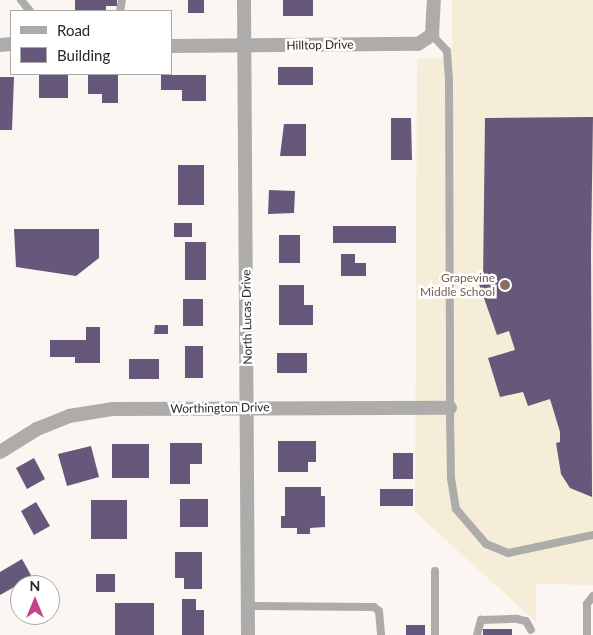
<!DOCTYPE html>
<html>
<head>
<meta charset="utf-8">
<style>
  body { margin:0 }
  #map { position:relative; width:593px; height:635px; overflow:hidden; background:#fbf6f2; font-family:Lato,sans-serif }
  div>[style] { position:absolute }
  [style*='--x'] { left:calc(var(--x)*1px); top:calc(var(--y)*1px); width:calc(var(--w)*1px); rotate:calc(var(--a)*1deg) }
  .education>* { inset:0; background:#f5edd7 }
  .building>* { inset:0; background:#65587a }
  .service>* { height:8px; margin:-4px; padding:0 4px; transform-origin:4px; border-radius:4px; background:#adacaa }
  .minor>* { height:14px; margin:-7px; padding:0 7px; transform-origin:7px; border-radius:7px; background:#adacaa }
  .dots>* { width:14px; height:14px; translate:-50% -50%; box-sizing:border-box; border:2px solid #fff; border-radius:50% }
  span { translate:-50% -50%; white-space:nowrap; text-align:center; line-height:1.15; -webkit-text-stroke:5px #fff; paint-order:stroke }
  .street-label { font-size:12px; color:#292726 }
  .education-label { font-size:12px; color:#785e54 }
  .right { translate:-100% -50%; text-align:right }
  .legend { position:absolute; left:10px; top:10px; width:162px; height:65px; box-sizing:border-box; background:#fff; border:1px solid #a9a9a8; margin:0; padding:6px 9px; list-style:none; font-size:15px; color:#292726 }
  .legend li { display:flex; align-items:center; gap:10px; height:25px }
  .legend b { width:25px; border:1px solid #a9a9a8 }
  .north { position:absolute; left:10px; top:575px; width:50px; height:50px; box-sizing:border-box; background:#fff; border:1px solid #a9a9a8; border-radius:50%; rotate:0deg; font-size:14px; font-weight:700; line-height:20px; text-align:center; color:#292726 }
  .north::after { content:''; display:block; margin:auto; width:18px; height:22px; background:#c5438b; clip-path:polygon(50% 0,100% 100%,50% 72%,0 100%) }
</style>
</head>
<body>
<div id="map">
  <div class="education">
    <div style="clip-path:polygon(452px 0,593px 0,593px 585px,536px 584px,536px 622px,415px 512px,417px 59px,452px 58px)"></div>
  </div>
  <div class="building">
    <div style="clip-path:polygon(75px 0,117px 0,117px 6px,106px 6px,106px 11px,75px 11px)"></div>
    <div style="clip-path:polygon(188px 0,204px 0,204px 13px,188px 13px)"></div>
    <div style="clip-path:polygon(283px 0,313px 0,313px 16px,283px 16px)"></div>
    <div style="clip-path:polygon(278px 67px,313px 67px,313px 85px,278px 85px)"></div>
    <div style="clip-path:polygon(39px 74px,68px 74px,68px 98px,39px 98px)"></div>
    <div style="clip-path:polygon(88px 75px,118px 75px,118px 103px,102px 103px,102px 94px,88px 94px)"></div>
    <div style="clip-path:polygon(161px 75px,206px 75px,206px 101px,182px 101px,182px 90px,161px 90px)"></div>
    <div style="clip-path:polygon(0 77px,14px 77px,12px 130px,0 130px)"></div>
    <div style="clip-path:polygon(593px 117px,591px 250px,592px 497px,570px 488px,561px 474px,556px 443px,560px 442px,560px 432px,550px 399px,528px 406px,523px 392px,500px 397px,488px 358px,515px 350px,509px 331px,497px 335px,479px 284px,483px 283px,485px 118px)"></div>
    <div style="clip-path:polygon(391px 118px,411px 118px,412px 160px,391px 160px)"></div>
    <div style="clip-path:polygon(284px 124px,306px 124px,306px 156px,280px 156px)"></div>
    <div style="clip-path:polygon(178px 165px,204px 165px,204px 205px,178px 205px)"></div>
    <div style="clip-path:polygon(269px 190px,295px 191px,294px 213px,268px 214px)"></div>
    <div style="clip-path:polygon(174px 223px,192px 223px,192px 237px,174px 237px)"></div>
    <div style="clip-path:polygon(333px 226px,396px 226px,396px 243px,333px 243px)"></div>
    <div style="clip-path:polygon(14px 229px,99px 229px,99px 258px,76px 276px,16px 267px)"></div>
    <div style="clip-path:polygon(279px 235px,300px 235px,300px 263px,279px 263px)"></div>
    <div style="clip-path:polygon(185px 242px,206px 242px,206px 280px,185px 280px)"></div>
    <div style="clip-path:polygon(341px 254px,355px 254px,355px 263px,366px 263px,366px 276px,341px 276px)"></div>
    <div style="clip-path:polygon(279px 285px,304px 285px,304px 305px,313px 305px,313px 325px,279px 325px)"></div>
    <div style="clip-path:polygon(183px 299px,203px 299px,203px 326px,183px 326px)"></div>
    <div style="clip-path:polygon(155px 325px,168px 325px,168px 334px,154px 334px)"></div>
    <div style="clip-path:polygon(86px 327px,100px 327px,100px 363px,75px 363px,75px 357px,50px 357px,50px 340px,86px 340px)"></div>
    <div style="clip-path:polygon(185px 346px,203px 346px,203px 378px,185px 378px)"></div>
    <div style="clip-path:polygon(277px 353px,307px 353px,307px 373px,277px 373px)"></div>
    <div style="clip-path:polygon(129px 359px,159px 359px,159px 379px,129px 379px)"></div>
    <div style="clip-path:polygon(278px 441px,316px 441px,316px 462px,308px 462px,308px 472px,278px 472px)"></div>
    <div style="clip-path:polygon(170px 443px,202px 443px,202px 464px,190px 464px,190px 484px,170px 484px)"></div>
    <div style="clip-path:polygon(112px 444px,149px 444px,149px 478px,112px 478px)"></div>
    <div style="clip-path:polygon(91px 446px,99px 477px,67px 486px,58px 454px)"></div>
    <div style="clip-path:polygon(393px 453px,413px 453px,413px 479px,393px 479px)"></div>
    <div style="clip-path:polygon(34px 458px,45px 479px,27px 489px,16px 468px)"></div>
    <div style="clip-path:polygon(285px 487px,321px 487px,321px 496px,325px 496px,325px 527px,310px 528px,310px 534px,297px 534px,297px 528px,281px 528px,281px 516px,285px 516px)"></div>
    <div style="clip-path:polygon(380px 489px,413px 489px,413px 506px,380px 506px)"></div>
    <div style="clip-path:polygon(180px 499px,208px 499px,208px 527px,180px 527px)"></div>
    <div style="clip-path:polygon(91px 500px,127px 500px,127px 539px,91px 539px)"></div>
    <div style="clip-path:polygon(36px 502px,50px 526px,34px 535px,21px 511px)"></div>
    <div style="clip-path:polygon(175px 552px,202px 552px,202px 589px,184px 589px,184px 578px,175px 578px)"></div>
    <div style="clip-path:polygon(22px 559px,32px 577px,0 595px,0 572px)"></div>
    <div style="clip-path:polygon(96px 574px,115px 574px,115px 592px,96px 592px)"></div>
    <div style="clip-path:polygon(182px 599px,196px 599px,196px 610px,204px 610px,204px 635px,182px 635px)"></div>
    <div style="clip-path:polygon(115px 603px,154px 603px,154px 635px,115px 635px)"></div>
    <div style="clip-path:polygon(406px 625px,425px 625px,425px 635px,406px 635px)"></div>
    <div style="clip-path:polygon(483px 629px,512px 629px,512px 635px,483px 635px)"></div>
  </div>
  <div class="service">
    <div style="--x:21;--y:0;--w:14;--a:51"></div>
    <div style="--x:120;--y:11;--w:11;--a:-80"></div>
    <div style="--x:432;--y:35;--w:22;--a:47"></div>
    <div style="--x:447;--y:51;--w:29;--a:86"></div>
    <div style="--x:449;--y:80;--w:335;--a:89.8"></div>
    <div style="--x:450;--y:415;--w:63;--a:89.1"></div>
    <div style="--x:451;--y:478;--w:31;--a:81"></div>
    <div style="--x:456;--y:509;--w:46;--a:49.4"></div>
    <div style="--x:486;--y:544;--w:24;--a:22"></div>
    <div style="--x:508;--y:553;--w:87;--a:-12"></div>
    <div style="--x:435;--y:571;--w:64;--a:90"></div>
    <div style="--x:248;--y:606;--w:126;--a:0.5"></div>
    <div style="--x:374;--y:607;--w:6;--a:39"></div>
    <div style="--x:379;--y:611;--w:24;--a:85"></div>
    <div style="--x:477;--y:635;--w:16;--a:-75"></div>
    <div style="--x:481;--y:620;--w:36;--a:-2"></div>
    <div style="--x:517;--y:619;--w:9;--a:13"></div>
    <div style="--x:526;--y:621;--w:10;--a:61"></div>
    <div style="--x:587;--y:635;--w:31;--a:-90"></div>
    <div style="--x:587;--y:604;--w:10;--a:-53"></div>
  </div>
  <div class="minor">
    <div style="--x:244;--y:0;--w:635;--a:89.64"></div>
    <div style="--x:0;--y:45;--w:11;--a:-5"></div>
    <div style="--x:171;--y:46;--w:247;--a:-0.5"></div>
    <div style="--x:418;--y:44;--w:17;--a:-33"></div>
    <div style="--x:432;--y:35;--w:35;--a:-87"></div>
    <div style="--x:0;--y:452;--w:44;--a:-31.9"></div>
    <div style="--x:37;--y:429;--w:35;--a:-22"></div>
    <div style="--x:69;--y:416;--w:45;--a:-9"></div>
    <div style="--x:113;--y:409;--w:337;--a:-0.2"></div>
  </div>
  <div class="dots">
    <div style="left:505px;top:285px;background:#8d6e63"></div>
  </div>
  <div class="street-label">
    <span style="left:320px;top:45px;rotate:-1deg">Hilltop Drive</span>
    <span style="left:247px;top:317px;rotate:-91deg">North Lucas Drive</span>
    <span style="left:220px;top:408px;rotate:-1deg">Worthington Drive</span>
  </div>
  <div class="education-label">
    <span class="right" style="left:495px;top:285px">Grapevine<br>Middle School</span>
  </div>
  <ul class="legend">
  <li><b style="height:6px;background:#adacaa"></b>Road</li>
  <li><b style="height:14px;background:#65587a"></b>Building</li>
  </ul>
  <div class="north">N</div>
</div>
</body>
</html>
